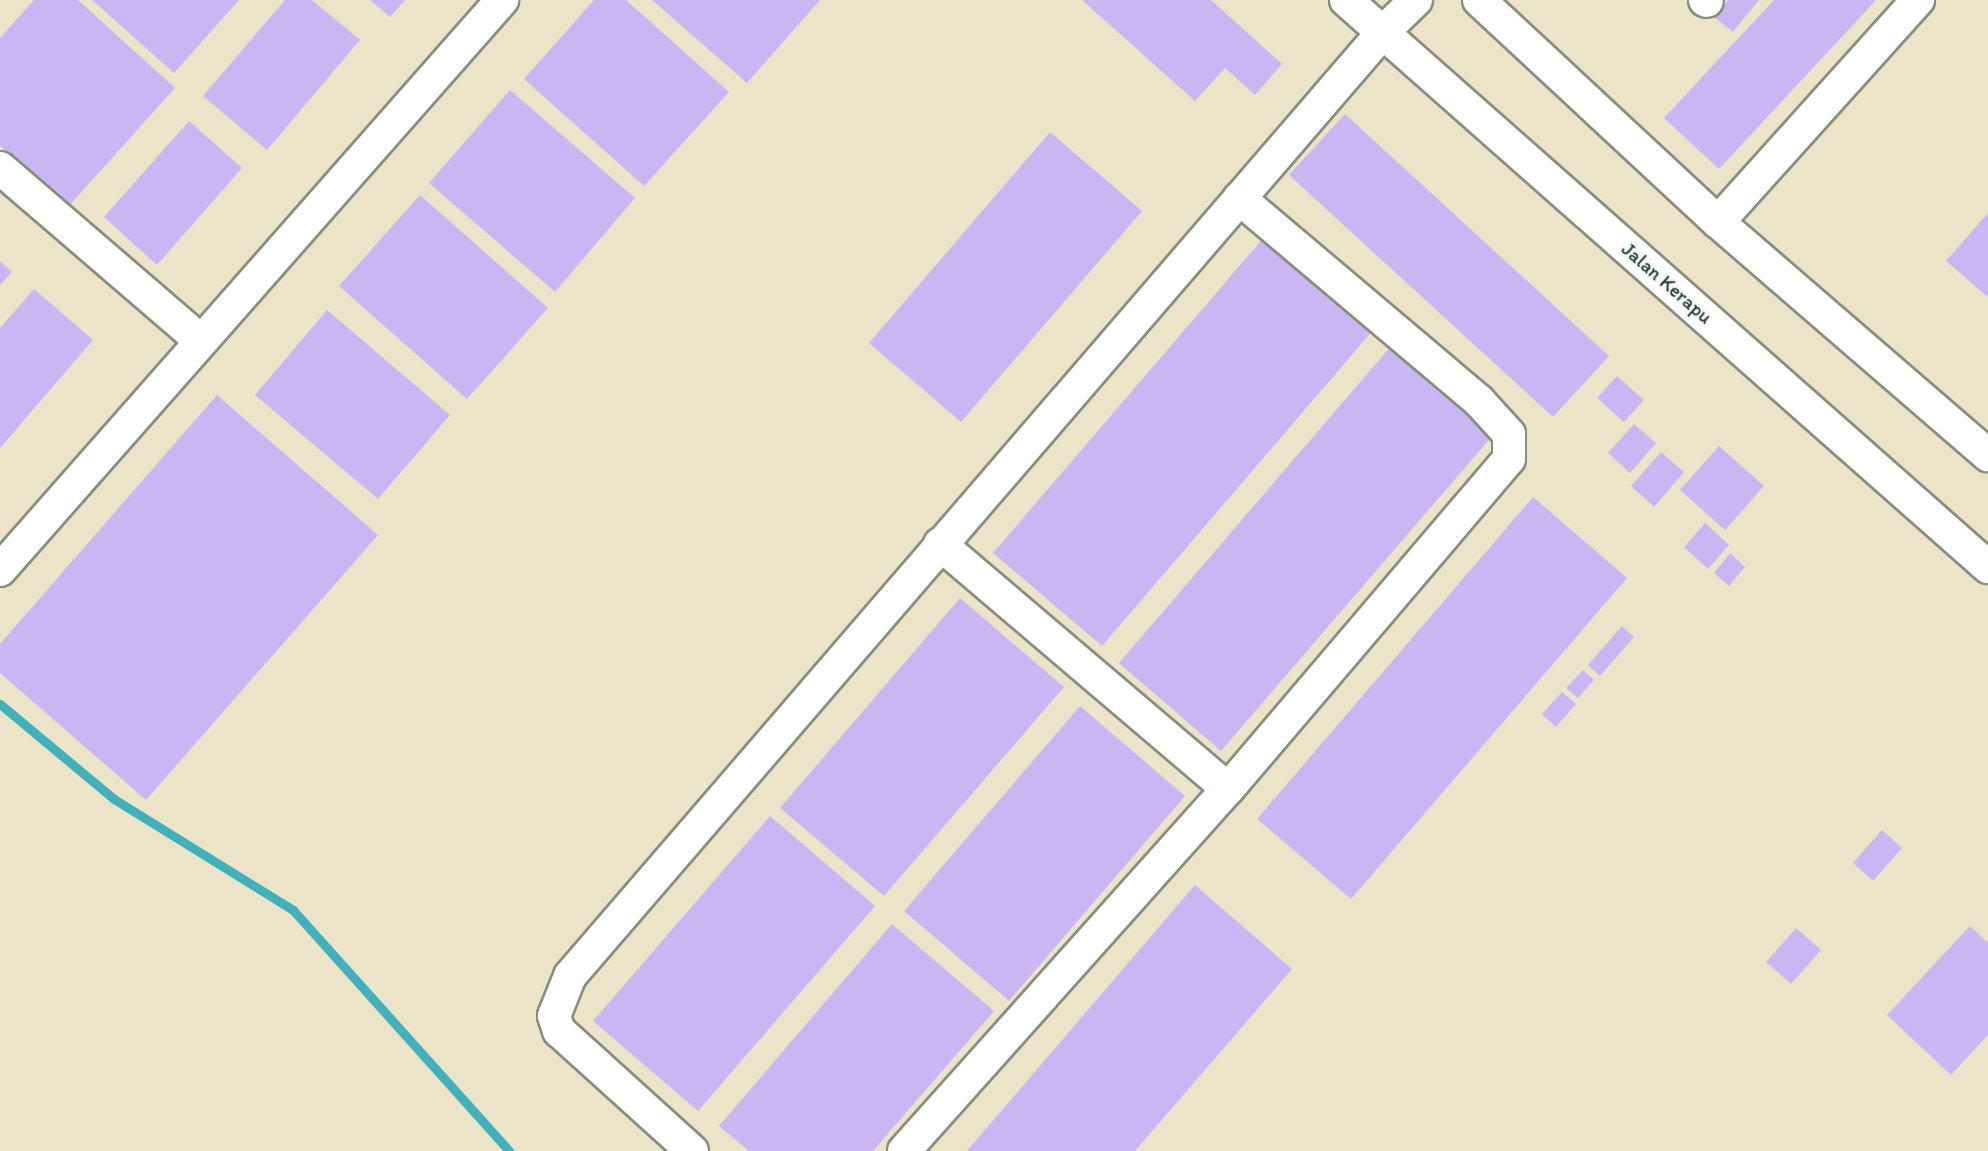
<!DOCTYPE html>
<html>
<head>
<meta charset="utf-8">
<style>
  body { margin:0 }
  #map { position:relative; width:1988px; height:1151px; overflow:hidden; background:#ece4c8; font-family:Itim,sans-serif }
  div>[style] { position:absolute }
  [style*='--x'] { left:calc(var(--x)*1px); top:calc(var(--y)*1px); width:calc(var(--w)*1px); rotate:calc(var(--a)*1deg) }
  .stream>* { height:9px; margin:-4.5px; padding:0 4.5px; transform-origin:4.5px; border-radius:4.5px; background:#42b1bc }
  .building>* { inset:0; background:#cbb6f4 }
  .roads { filter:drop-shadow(2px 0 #86907e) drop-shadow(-2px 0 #86907e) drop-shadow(0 2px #86907e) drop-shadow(0 -2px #86907e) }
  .minor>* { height:32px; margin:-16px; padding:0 16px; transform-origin:16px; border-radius:16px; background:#fff }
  span { translate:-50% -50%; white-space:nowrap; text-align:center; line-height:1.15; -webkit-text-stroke:6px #f6f6f2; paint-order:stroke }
  .street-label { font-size:20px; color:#1f3d34 }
</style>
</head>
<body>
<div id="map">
  <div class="stream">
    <div style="--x:0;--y:704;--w:148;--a:39.8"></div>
    <div style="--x:114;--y:799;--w:211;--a:31.8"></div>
    <div style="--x:293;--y:910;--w:324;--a:48.1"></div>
  </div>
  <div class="building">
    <div style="clip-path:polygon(34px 0,78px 0,175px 88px,68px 207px,0 146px,0 38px)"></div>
    <div style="clip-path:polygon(92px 0,239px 0,174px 73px)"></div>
    <div style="clip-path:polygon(285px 0,312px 0,360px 40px,267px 150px,203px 96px)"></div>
    <div style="clip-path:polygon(370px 0,405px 0,390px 17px)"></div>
    <div style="clip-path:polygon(594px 0,626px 0,729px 92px,644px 186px,524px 79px)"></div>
    <div style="clip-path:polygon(652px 0,820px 0,747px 83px)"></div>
    <div style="clip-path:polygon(1082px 0,1211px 0,1282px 64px,1255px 95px,1225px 68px,1195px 101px)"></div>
    <div style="clip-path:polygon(1728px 0,1759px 0,1733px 32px,1714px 17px)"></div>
    <div style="clip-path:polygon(1774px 0,1876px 0,1719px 169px,1664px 118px)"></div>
    <div style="clip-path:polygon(510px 90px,635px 198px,555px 292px,429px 183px)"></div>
    <div style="clip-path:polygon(1345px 114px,1609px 356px,1553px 417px,1289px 175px)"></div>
    <div style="clip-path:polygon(189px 121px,242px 168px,157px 265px,104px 217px)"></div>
    <div style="clip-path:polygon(1050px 132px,1142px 211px,961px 422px,869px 343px)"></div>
    <div style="clip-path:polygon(420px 195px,548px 308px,467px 399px,339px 286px)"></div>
    <div style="clip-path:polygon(1988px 213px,1988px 297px,1946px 261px)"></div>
    <div style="clip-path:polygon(1272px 228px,1381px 321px,1102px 646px,993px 553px)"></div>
    <div style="clip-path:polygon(0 261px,12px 272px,0 285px)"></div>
    <div style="clip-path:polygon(34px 289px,93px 340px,0 448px,0 328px)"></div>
    <div style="clip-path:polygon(327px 310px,450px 415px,378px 499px,255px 395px)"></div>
    <div style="clip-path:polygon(1392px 345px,1494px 434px,1221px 751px,1119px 663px)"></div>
    <div style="clip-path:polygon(1617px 376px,1644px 400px,1624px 422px,1597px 398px)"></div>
    <div style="clip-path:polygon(217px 395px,378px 535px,146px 800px,0 673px,0 644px)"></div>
    <div style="clip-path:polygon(1634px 424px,1656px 443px,1630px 473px,1608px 453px)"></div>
    <div style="clip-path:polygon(1719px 446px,1764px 486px,1725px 530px,1680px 490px)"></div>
    <div style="clip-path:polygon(1661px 452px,1684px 472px,1654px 507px,1631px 486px)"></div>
    <div style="clip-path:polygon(1533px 497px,1627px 578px,1351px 899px,1257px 819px)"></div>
    <div style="clip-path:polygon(1705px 523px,1729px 545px,1708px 569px,1684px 547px)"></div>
    <div style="clip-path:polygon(1730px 553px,1745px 567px,1729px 586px,1714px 573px)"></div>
    <div style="clip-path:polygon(960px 598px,1064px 687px,884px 896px,780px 808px)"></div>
    <div style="clip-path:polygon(1622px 626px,1634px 637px,1600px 676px,1588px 665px)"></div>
    <div style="clip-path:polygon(1583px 670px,1594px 680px,1578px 698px,1566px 688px)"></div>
    <div style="clip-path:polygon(1562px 692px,1576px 704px,1556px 727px,1542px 714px)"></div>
    <div style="clip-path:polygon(1080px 706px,1185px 796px,1009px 1001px,904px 911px)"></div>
    <div style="clip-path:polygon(770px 816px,875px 906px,698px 1111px,593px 1021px)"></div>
    <div style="clip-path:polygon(1882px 830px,1902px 848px,1873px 881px,1853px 863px)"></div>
    <div style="clip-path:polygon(1195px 885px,1292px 969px,1135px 1151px,967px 1151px)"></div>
    <div style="clip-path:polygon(892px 924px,994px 1011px,873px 1151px,749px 1151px,719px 1126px)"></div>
    <div style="clip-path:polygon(1970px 926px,1988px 943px,1988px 1035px,1951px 1075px,1887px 1015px)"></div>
    <div style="clip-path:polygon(1796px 928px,1821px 950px,1791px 984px,1766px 962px)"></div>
  </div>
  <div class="roads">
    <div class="minor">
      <div style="--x:1346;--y:0;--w:857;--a:41.45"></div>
      <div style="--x:1479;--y:0;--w:326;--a:42.9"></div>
      <div style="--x:1718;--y:222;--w:357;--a:40.8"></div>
      <div style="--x:1705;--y:0;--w:2;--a:27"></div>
      <div style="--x:0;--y:168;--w:265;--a:40.7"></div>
      <div style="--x:1718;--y:222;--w:299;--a:-48"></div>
      <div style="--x:940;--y:544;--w:378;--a:40.4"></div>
      <div style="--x:0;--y:570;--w:760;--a:-48.63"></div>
      <div style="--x:692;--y:1151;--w:179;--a:-137.9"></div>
      <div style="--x:559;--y:1031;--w:16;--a:-108"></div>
      <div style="--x:554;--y:1016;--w:43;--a:-68.2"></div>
      <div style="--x:570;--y:976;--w:1246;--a:-49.26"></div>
      <div style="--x:1383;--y:32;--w:46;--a:-44.1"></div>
      <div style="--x:904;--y:1151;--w:486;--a:-48.2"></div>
      <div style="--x:1228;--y:789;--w:433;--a:-49.6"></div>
      <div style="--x:1509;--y:459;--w:25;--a:-90"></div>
      <div style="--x:1509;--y:434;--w:45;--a:-132.3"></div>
      <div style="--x:1479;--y:401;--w:314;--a:-139.8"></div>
    </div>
  </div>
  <div class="street-label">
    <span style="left:1667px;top:283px;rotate:41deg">Jalan Kerapu</span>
  </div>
</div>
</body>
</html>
